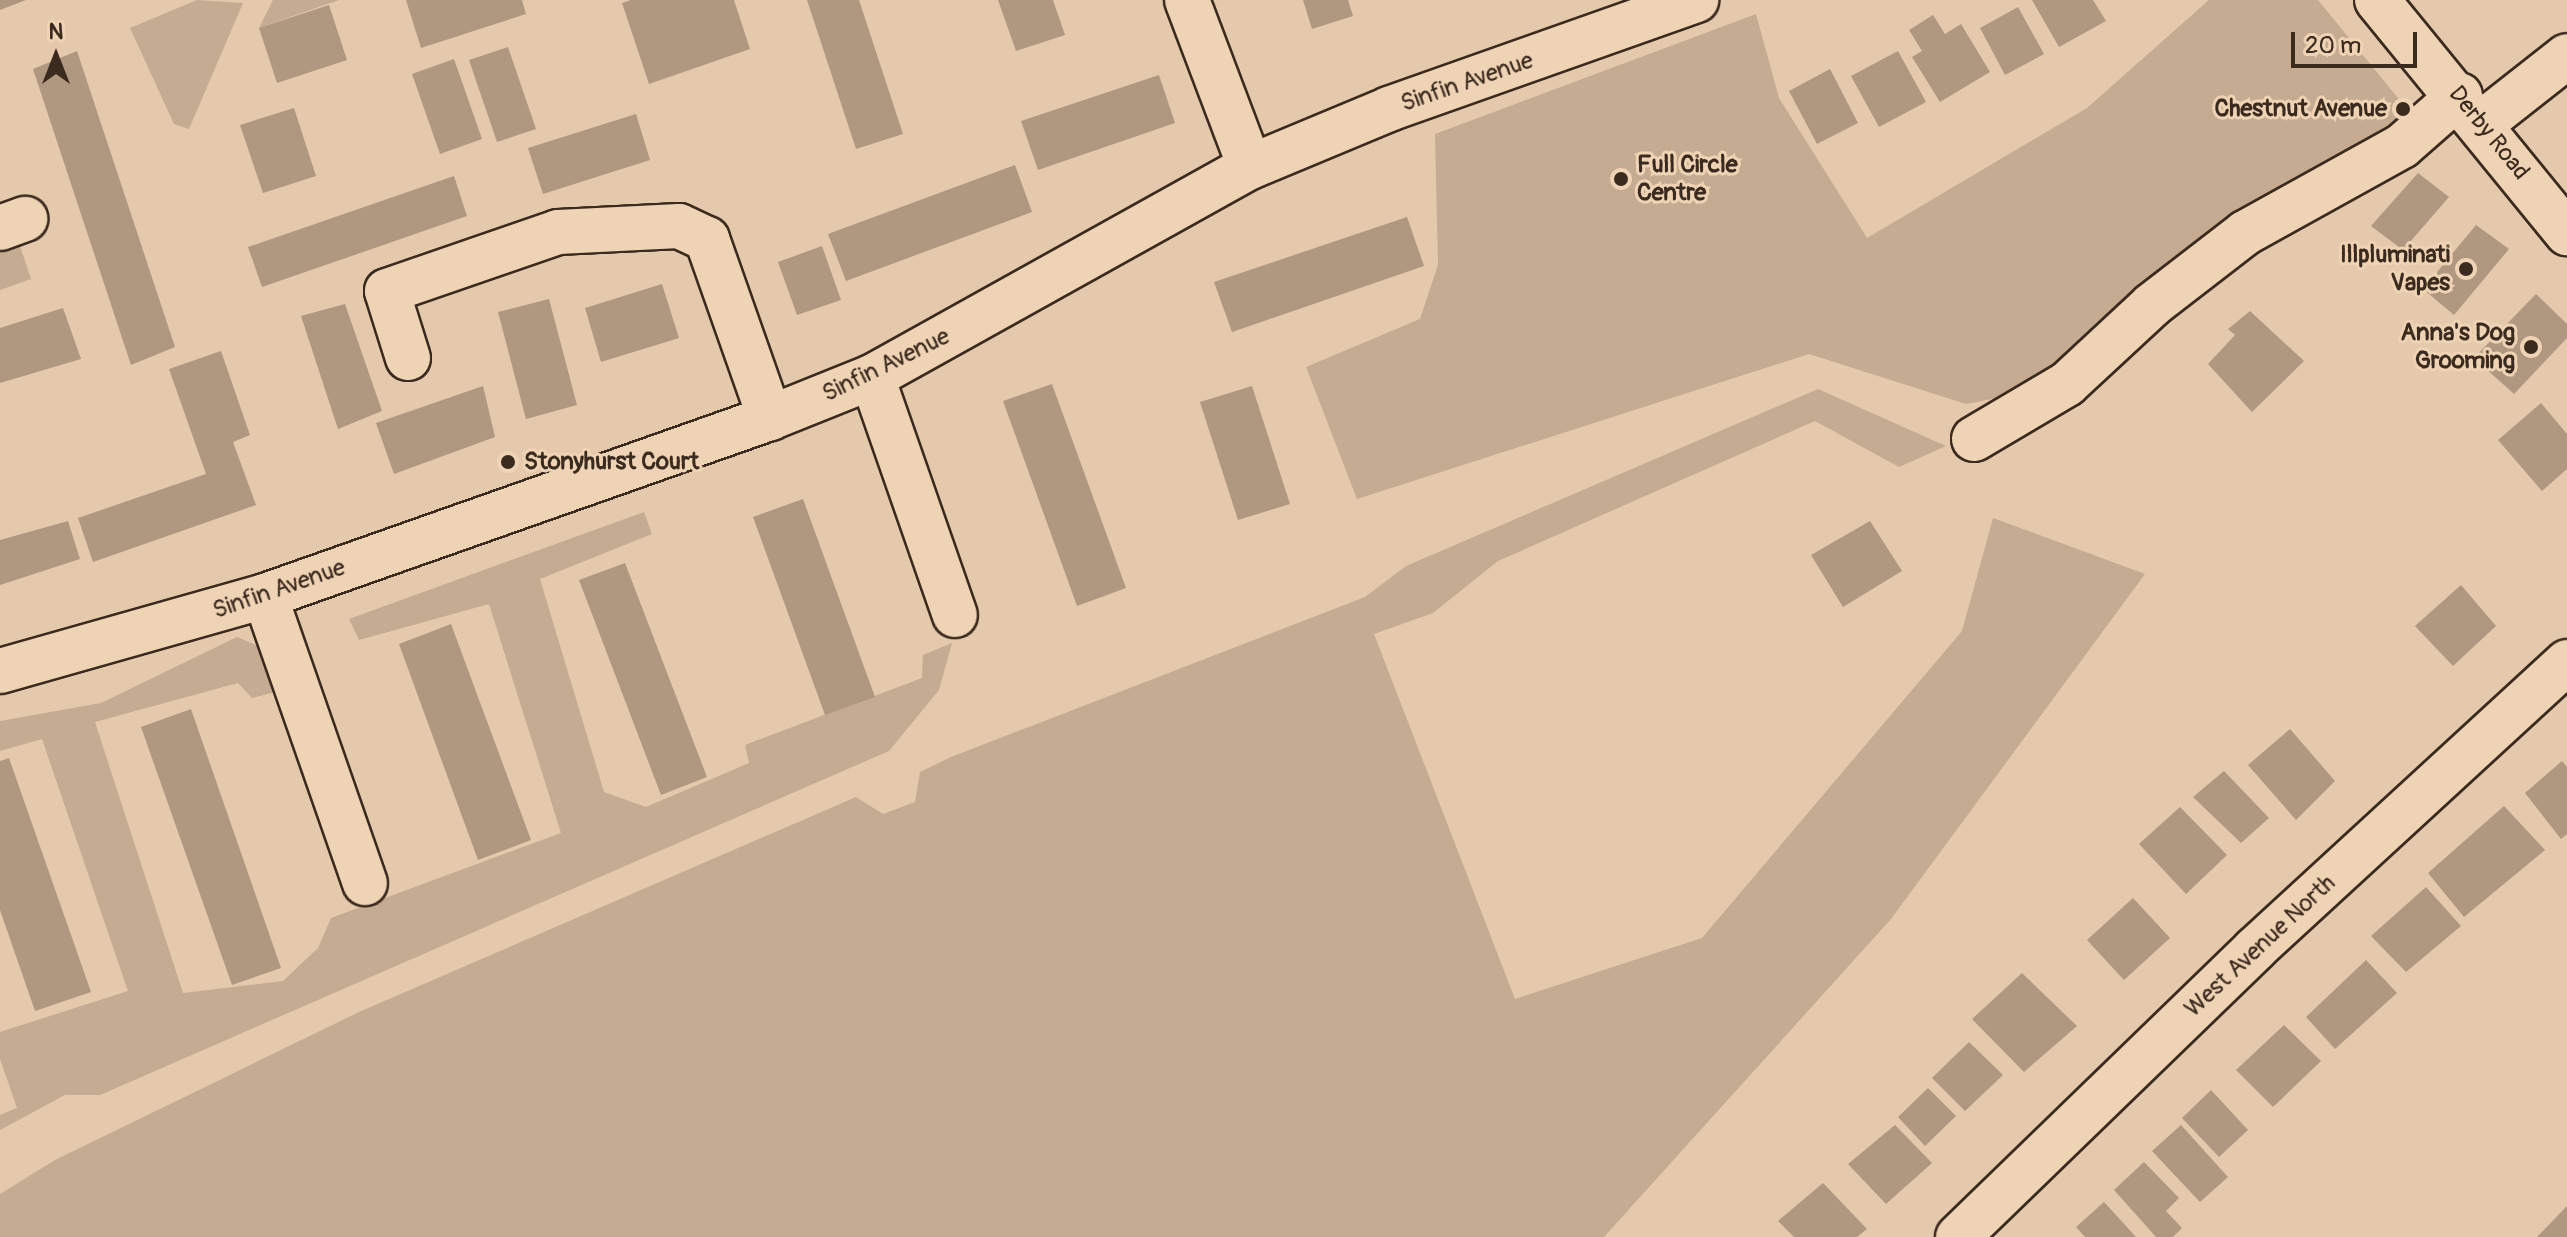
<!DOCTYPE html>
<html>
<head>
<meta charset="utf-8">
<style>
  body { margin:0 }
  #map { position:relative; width:2567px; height:1237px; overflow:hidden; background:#e4c9ac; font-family:Pangolin,sans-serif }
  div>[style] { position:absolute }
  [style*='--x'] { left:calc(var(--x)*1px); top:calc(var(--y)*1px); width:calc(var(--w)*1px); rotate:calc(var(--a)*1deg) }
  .green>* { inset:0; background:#c5ab91 }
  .building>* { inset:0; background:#b09780 }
  .roads { filter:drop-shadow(2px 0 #3b2a1e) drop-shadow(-2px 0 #3b2a1e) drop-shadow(0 2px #3b2a1e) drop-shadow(0 -2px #3b2a1e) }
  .minor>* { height:44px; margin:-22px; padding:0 22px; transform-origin:22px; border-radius:22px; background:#efd3b5 }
  .major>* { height:44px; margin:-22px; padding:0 22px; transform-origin:22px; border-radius:22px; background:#efd3b5 }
  .dots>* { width:22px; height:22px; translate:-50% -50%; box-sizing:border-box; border:4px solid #efd3b5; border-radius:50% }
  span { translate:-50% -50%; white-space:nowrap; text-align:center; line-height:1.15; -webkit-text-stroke:6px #efd3b5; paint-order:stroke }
  .street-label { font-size:24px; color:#3b2a1e }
  .poi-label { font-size:24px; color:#3b2a1e; font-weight:700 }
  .right { translate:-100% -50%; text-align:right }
  .left { translate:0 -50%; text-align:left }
  .north { position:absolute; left:16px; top:16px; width:80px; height:80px; -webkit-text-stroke:6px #efd3b5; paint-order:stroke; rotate:0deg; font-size:22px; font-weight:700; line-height:32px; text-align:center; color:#3b2a1e }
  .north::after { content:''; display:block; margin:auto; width:28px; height:36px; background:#3b2a1e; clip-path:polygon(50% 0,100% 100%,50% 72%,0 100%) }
  .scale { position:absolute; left:2291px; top:32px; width:126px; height:36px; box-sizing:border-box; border:4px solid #3b2a1e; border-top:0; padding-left:10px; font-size:24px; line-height:28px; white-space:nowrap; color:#3b2a1e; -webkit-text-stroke:6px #efd3b5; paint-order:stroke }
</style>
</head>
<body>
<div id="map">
  <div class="green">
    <div style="clip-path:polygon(197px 0,243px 3px,189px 129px,174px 124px,130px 28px)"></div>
    <div style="clip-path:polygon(273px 0,339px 0,259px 28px)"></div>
    <div style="clip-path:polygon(2209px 0,2318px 0,2415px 119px,2238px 218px,2018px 394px,1966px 404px,1809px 354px,1357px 499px,1306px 367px,1420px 319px,1438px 265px,1435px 134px,1756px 14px,1779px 98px,1867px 238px,2087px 108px)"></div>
    <div style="clip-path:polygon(16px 234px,31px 279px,0 290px,0 240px)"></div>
    <div style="clip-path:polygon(1818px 389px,1946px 446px,1899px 467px,1815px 421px,1498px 561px,1433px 613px,1374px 634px,1515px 999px,1702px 938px,1962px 631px,1993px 518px,2145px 574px,1891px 919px,1604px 1237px,0 1237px,0 1194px,55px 1160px,359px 1012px,856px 797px,883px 814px,915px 802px,920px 772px,951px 757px,1365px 597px,1406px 566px)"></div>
    <div style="clip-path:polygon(644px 512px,652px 534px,540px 579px,604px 792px,646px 807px,749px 763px,745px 745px,922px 678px,923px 655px,952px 643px,939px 690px,889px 751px,100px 1095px,65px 1095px,0 1130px,0 1115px,17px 1108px,0 1059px,0 1032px,128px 991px,42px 739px,0 751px,0 721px,101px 703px,237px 637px,261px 647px,279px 691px,252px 698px,238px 683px,95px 722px,183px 993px,283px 981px,318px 948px,331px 918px,561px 833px,489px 604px,359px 640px,349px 619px)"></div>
  </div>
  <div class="building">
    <div style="clip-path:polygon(0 0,26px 0,0 10px)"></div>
    <div style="clip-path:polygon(406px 0,522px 0,526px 14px,421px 48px)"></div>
    <div style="clip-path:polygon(631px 0,734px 0,750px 49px,649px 84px,622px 3px)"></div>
    <div style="clip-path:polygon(807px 0,859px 0,903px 134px,856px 149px)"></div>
    <div style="clip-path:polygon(998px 0,1053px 0,1065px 35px,1016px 51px)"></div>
    <div style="clip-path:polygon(1303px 0,1348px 0,1353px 16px,1312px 29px)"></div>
    <div style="clip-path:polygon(2032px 0,2093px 0,2106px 21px,2059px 47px)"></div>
    <div style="clip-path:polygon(329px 5px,347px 60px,277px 83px,259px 28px)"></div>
    <div style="clip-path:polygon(2018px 7px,2044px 54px,2005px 75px,1980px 28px)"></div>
    <div style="clip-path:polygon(1933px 15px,1945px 34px,1961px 24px,1990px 72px,1940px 102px,1912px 57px,1922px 51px,1909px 30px)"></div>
    <div style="clip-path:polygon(508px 47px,536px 129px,497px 142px,469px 60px)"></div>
    <div style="clip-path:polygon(77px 51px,175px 347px,131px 365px,33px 69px)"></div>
    <div style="clip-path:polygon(1898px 51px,1926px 102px,1879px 127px,1851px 76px)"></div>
    <div style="clip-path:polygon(454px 59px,482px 139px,440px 154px,412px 74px)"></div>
    <div style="clip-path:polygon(1830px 69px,1858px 123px,1817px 144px,1789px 91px)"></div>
    <div style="clip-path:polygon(1159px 75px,1175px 123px,1038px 170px,1021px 121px)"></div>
    <div style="clip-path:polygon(294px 108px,316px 176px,263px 193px,240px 125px)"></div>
    <div style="clip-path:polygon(636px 114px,650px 160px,543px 194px,528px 148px)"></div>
    <div style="clip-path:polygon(1015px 165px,1032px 212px,846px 281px,828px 234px)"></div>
    <div style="clip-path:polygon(2418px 173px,2449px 197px,2403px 250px,2371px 226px)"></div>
    <div style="clip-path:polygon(454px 176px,467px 216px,262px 287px,248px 247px)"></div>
    <div style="clip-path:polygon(1407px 217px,1424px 266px,1232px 332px,1214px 282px)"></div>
    <div style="clip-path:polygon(2476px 225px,2509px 249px,2454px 315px,2423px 289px)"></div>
    <div style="clip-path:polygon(822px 246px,841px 300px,797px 315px,778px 262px)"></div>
    <div style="clip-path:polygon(662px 284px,679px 338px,601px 362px,585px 308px)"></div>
    <div style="clip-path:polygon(2536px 294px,2567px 324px,2567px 338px,2514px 394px,2474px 358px)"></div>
    <div style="clip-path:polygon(549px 299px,577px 405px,526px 419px,498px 312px)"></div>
    <div style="clip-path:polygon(345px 304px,382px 411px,338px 429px,301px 316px)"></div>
    <div style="clip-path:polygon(63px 308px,81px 359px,0 383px,0 328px)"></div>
    <div style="clip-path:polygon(2250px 311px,2304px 361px,2252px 412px,2208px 364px,2235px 335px,2228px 329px)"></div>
    <div style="clip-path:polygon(221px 351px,250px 435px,233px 442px,256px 505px,93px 562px,78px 518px,206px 474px,169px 369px)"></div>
    <div style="clip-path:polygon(1052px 384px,1126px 588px,1077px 606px,1003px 401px)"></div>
    <div style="clip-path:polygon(483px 386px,495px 437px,394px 474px,376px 423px)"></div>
    <div style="clip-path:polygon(1252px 386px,1290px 504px,1238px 520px,1200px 402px)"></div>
    <div style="clip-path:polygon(2541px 403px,2567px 434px,2567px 469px,2542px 491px,2498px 440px)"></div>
    <div style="clip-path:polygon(803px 499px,875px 697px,825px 715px,753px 517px)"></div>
    <div style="clip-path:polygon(68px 521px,80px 559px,0 585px,0 540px)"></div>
    <div style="clip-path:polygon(1870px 521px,1902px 571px,1843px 607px,1811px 555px)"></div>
    <div style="clip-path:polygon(625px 563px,707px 777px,661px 795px,579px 580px)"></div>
    <div style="clip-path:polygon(2461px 585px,2496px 626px,2453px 666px,2415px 626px)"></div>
    <div style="clip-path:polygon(451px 624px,531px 840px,478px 860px,399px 644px)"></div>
    <div style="clip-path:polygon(191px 709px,281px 968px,232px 985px,141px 727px)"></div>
    <div style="clip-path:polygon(2290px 729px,2335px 781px,2296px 820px,2248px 765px)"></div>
    <div style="clip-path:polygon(9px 758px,91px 992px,35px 1011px,0 910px,0 761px)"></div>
    <div style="clip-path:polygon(2562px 761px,2567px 767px,2567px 834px,2561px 839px,2525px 793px)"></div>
    <div style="clip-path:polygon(2224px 771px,2269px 818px,2241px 843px,2193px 797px)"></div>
    <div style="clip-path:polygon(2504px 806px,2545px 850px,2464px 917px,2428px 873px)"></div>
    <div style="clip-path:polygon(2180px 807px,2227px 855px,2186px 894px,2139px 844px)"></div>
    <div style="clip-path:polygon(2426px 887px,2461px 926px,2406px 972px,2371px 936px)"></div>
    <div style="clip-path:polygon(2133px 898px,2170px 938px,2124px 980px,2087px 940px)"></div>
    <div style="clip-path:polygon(2366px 960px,2397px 993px,2335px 1049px,2306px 1017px)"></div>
    <div style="clip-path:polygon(2022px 973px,2077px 1026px,2024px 1072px,1972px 1019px)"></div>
    <div style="clip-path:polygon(2284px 1025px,2321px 1061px,2273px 1107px,2236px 1070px)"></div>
    <div style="clip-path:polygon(1969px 1042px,2003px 1075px,1965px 1111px,1932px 1078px)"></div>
    <div style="clip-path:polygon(1928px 1088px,1956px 1116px,1925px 1146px,1898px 1117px)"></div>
    <div style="clip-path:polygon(2211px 1090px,2248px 1130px,2219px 1157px,2182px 1118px)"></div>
    <div style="clip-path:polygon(1895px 1125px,1932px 1163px,1886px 1204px,1848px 1164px)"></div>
    <div style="clip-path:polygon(2181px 1125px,2228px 1177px,2200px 1202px,2152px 1151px)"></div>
    <div style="clip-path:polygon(2144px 1162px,2179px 1198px,2166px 1211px,2182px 1228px,2173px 1237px,2156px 1237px,2114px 1190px)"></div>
    <div style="clip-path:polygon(1823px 1183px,1867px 1229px,1857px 1237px,1794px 1237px,1778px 1221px)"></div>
    <div style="clip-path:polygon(2104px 1202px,2136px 1237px,2085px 1237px,2076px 1227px)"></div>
    <div style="clip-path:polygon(2567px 1206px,2567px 1237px,2537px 1237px)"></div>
  </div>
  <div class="roads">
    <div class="minor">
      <div style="--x:1187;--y:0;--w:178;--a:69.3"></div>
      <div style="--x:2482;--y:123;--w:108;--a:-38.2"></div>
      <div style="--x:0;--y:228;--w:27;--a:-20"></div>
      <div style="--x:408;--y:358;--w:70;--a:-107.4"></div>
      <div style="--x:387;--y:291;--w:181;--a:-19"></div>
      <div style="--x:558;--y:232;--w:121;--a:-2.8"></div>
      <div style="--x:679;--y:226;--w:31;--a:25"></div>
      <div style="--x:707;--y:239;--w:190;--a:70.6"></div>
      <div style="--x:872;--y:377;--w:252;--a:70.8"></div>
      <div style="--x:1974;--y:439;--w:108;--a:-30.6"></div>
      <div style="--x:2067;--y:384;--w:116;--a:-42.9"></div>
      <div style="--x:2152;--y:305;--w:118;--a:-37.7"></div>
      <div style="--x:2245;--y:233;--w:179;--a:-29"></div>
      <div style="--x:2402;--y:146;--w:77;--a:-41.3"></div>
      <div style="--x:265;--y:596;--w:304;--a:70.8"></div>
      <div style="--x:0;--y:671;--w:275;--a:-15.8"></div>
      <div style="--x:265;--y:596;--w:535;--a:-19.42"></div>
      <div style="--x:770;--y:418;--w:110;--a:-21.9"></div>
      <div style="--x:872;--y:377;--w:432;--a:-29.1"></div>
      <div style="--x:1250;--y:167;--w:151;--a:-22.6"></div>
      <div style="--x:1389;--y:109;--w:326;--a:-19.5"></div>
      <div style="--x:1958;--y:1237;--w:414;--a:-44.1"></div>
      <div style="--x:2255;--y:949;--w:424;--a:-42.6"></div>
    </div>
    <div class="major">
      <div style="--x:2377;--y:0;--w:301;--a:50.8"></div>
    </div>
  </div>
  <div class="dots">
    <div style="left:2403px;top:109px;background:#3b2a1e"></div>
    <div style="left:1621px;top:179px;background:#3b2a1e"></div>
    <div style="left:2466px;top:269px;background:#3b2a1e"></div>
    <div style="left:2531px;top:347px;background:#3b2a1e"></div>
    <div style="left:508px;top:462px;background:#3b2a1e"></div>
  </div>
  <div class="street-label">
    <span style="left:1467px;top:82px;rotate:-19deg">Sinfin Avenue</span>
    <span style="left:2489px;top:133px;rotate:51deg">Derby Road</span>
    <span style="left:886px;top:365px;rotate:-26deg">Sinfin Avenue</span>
    <span style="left:279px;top:589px;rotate:-19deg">Sinfin Avenue</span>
    <span style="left:2260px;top:946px;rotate:-43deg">West Avenue North</span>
  </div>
  <div class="poi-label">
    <span class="right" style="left:2387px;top:109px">Chestnut Avenue</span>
    <span class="left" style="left:1637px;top:179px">Full Circle<br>Centre</span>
    <span class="right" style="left:2450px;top:269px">Illpluminati<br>Vapes</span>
    <span class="right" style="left:2515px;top:347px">Anna's Dog<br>Grooming</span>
    <span class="left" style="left:524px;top:462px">Stonyhurst Court</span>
  </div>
  <div class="north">N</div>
  <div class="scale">20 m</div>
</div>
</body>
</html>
